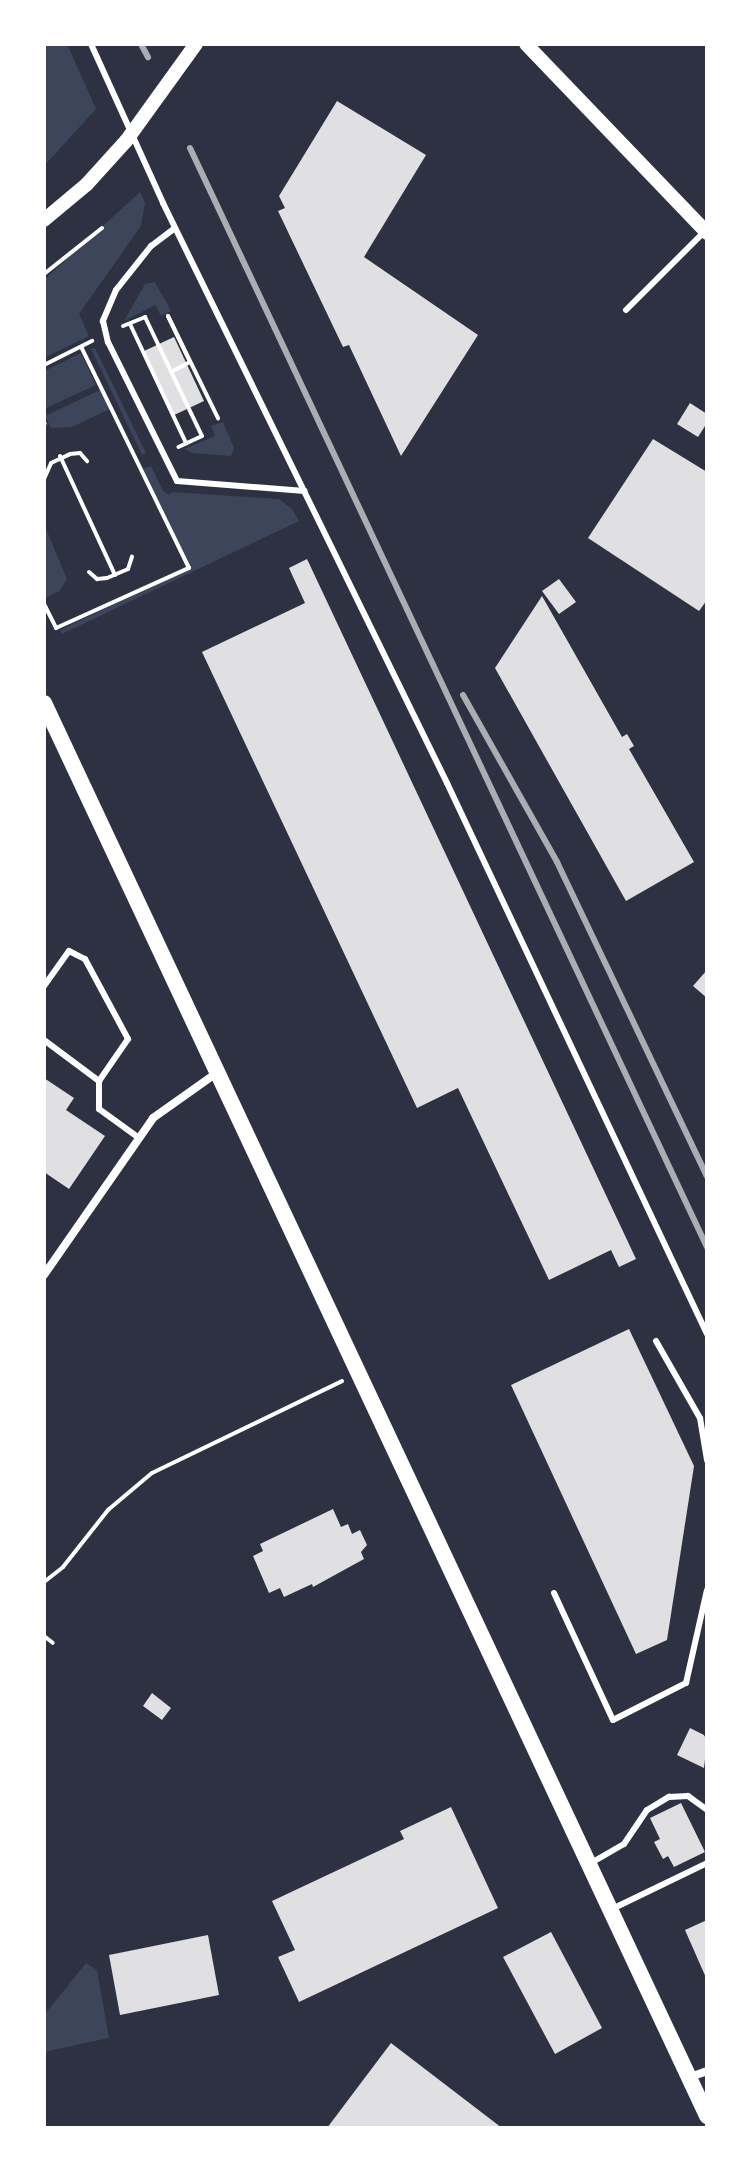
<!DOCTYPE html>
<html>
<head>
<meta charset="utf-8">
<style>
  body { margin:0 }
  #map { position:relative; width:751px; height:2172px; overflow:hidden; background:#2d3142; font-family:Arial,sans-serif }
  div>[style] { position:absolute }
  [style*='--x'] { left:calc(var(--x)*1px); top:calc(var(--y)*1px); width:calc(var(--w)*1px); rotate:calc(var(--a)*1deg) }
  .green>* { inset:0; background:#3c4559 }
  .building>* { inset:0; background:#e0e0e3 }
  .path>* { height:4px; margin:-2px; padding:0 2px; transform-origin:2px; border-radius:2px; background:#fff }
  .service>* { height:6px; margin:-3px; padding:0 3px; transform-origin:3px; border-radius:3px; background:#fff }
  .minor>* { height:8px; margin:-4px; padding:0 4px; transform-origin:4px; border-radius:4px; background:#fff }
  .tertiary>* { height:14px; margin:-7px; padding:0 7px; transform-origin:7px; border-radius:7px; background:#fff }
  .secondary>* { height:16px; margin:-8px; padding:0 8px; transform-origin:8px; border-radius:8px; background:#fff }
  .rail>* { height:6px; margin:-3px; padding:0 3px; transform-origin:3px; border-radius:3px; background:#abadb3 }
  span { translate:-50% -50%; white-space:nowrap; text-align:center; line-height:1.15; -webkit-text-stroke:7px #fff; paint-order:stroke }
  .frame { position:absolute; inset:0; border:46px solid #fff; pointer-events:none }
</style>
</head>
<body>
<div id="map">
  <div class="green">
    <div style="clip-path:polygon(44px 44px,67px 44px,96px 109px,44px 166px)"></div>
    <div style="clip-path:polygon(140px 192px,145px 203px,141px 226px,79px 314px,89px 336px,44px 358px,44px 280px)"></div>
    <div style="clip-path:polygon(155px 282px,171px 311px,161px 316px,155px 305px,124px 321px,145px 284px)"></div>
    <div style="clip-path:polygon(95px 348px,146px 453px,142px 455px,91px 349px)"></div>
    <div style="clip-path:polygon(81px 353px,96px 385px,44px 409px,44px 371px)"></div>
    <div style="clip-path:polygon(100px 390px,110px 409px,72px 427px,51px 428px,45px 416px)"></div>
    <div style="clip-path:polygon(223px 422px,234px 448px,231px 456px,193px 453px,184px 449px,215px 436px,211px 426px)"></div>
    <div style="clip-path:polygon(151px 466px,163px 491px,169px 495px,172px 492px,279px 499px,292px 509px,299px 521px,62px 634px,60px 630px,191px 568px,143px 469px)"></div>
    <div style="clip-path:polygon(44px 524px,67px 579px,60px 591px,45px 598px)"></div>
    <div style="clip-path:polygon(86px 1963px,97px 1970px,109px 2038px,44px 2052px,44px 2015px)"></div>
  </div>
  <div class="building">
    <div style="clip-path:polygon(337px 101px,426px 155px,364px 257px,478px 335px,401px 456px,349px 345px,343px 347px,278px 211px,285px 208px,279px 196px)"></div>
    <div style="clip-path:polygon(174px 337px,204px 401px,172px 416px,142px 352px)"></div>
    <div style="clip-path:polygon(690px 403px,707px 414px,707px 423px,698px 437px,677px 424px)"></div>
    <div style="clip-path:polygon(653px 439px,707px 472px,707px 600px,699px 611px,588px 538px)"></div>
    <div style="clip-path:polygon(307px 559px,636px 1259px,619px 1267px,611px 1250px,549px 1280px,458px 1088px,417px 1108px,202px 652px,305px 603px,289px 568px)"></div>
    <div style="clip-path:polygon(559px 579px,576px 602px,559px 614px,542px 591px)"></div>
    <div style="clip-path:polygon(542px 596px,622px 737px,627px 734px,634px 746px,629px 749px,694px 862px,626px 901px,495px 668px)"></div>
    <div style="clip-path:polygon(707px 970px,707px 998px,693px 986px)"></div>
    <div style="clip-path:polygon(44px 1078px,74px 1098px,66px 1110px,105px 1136px,69px 1189px,44px 1172px)"></div>
    <div style="clip-path:polygon(629px 1329px,694px 1466px,667px 1640px,636px 1654px,511px 1385px)"></div>
    <div style="clip-path:polygon(333px 1509px,341px 1527px,348px 1524px,352px 1534px,360px 1530px,367px 1545px,361px 1552px,364px 1559px,313px 1587px,312px 1584px,284px 1597px,280px 1588px,269px 1593px,253px 1556px,263px 1551px,260px 1544px)"></div>
    <div style="clip-path:polygon(152px 1693px,171px 1708px,162px 1720px,143px 1706px)"></div>
    <div style="clip-path:polygon(690px 1728px,704px 1735px,707px 1741px,704px 1768px,677px 1755px)"></div>
    <div style="clip-path:polygon(681px 1803px,705px 1852px,674px 1867px,668px 1856px,663px 1859px,654px 1842px,660px 1839px,650px 1818px)"></div>
    <div style="clip-path:polygon(451px 1807px,498px 1908px,299px 2002px,278px 1957px,295px 1950px,272px 1901px,404px 1839px,400px 1831px)"></div>
    <div style="clip-path:polygon(707px 1920px,707px 1980px,685px 1930px)"></div>
    <div style="clip-path:polygon(551px 1932px,602px 2028px,555px 2054px,503px 1957px)"></div>
    <div style="clip-path:polygon(208px 1935px,219px 1995px,120px 2015px,109px 1955px)"></div>
    <div style="clip-path:polygon(391px 2043px,502px 2128px,327px 2128px)"></div>
  </div>
  <div class="path">
    <div style="--x:44;--y:274;--w:74;--a:-38.4"></div>
    <div style="--x:130;--y:324;--w:132;--a:64.8"></div>
    <div style="--x:123;--y:326;--w:24;--a:-22"></div>
    <div style="--x:145;--y:317;--w:132;--a:64.4"></div>
    <div style="--x:202;--y:436;--w:26;--a:155"></div>
    <div style="--x:44;--y:365;--w:54;--a:-26.6"></div>
    <div style="--x:171;--y:372;--w:21;--a:-28"></div>
    <div style="--x:190;--y:362;--w:51;--a:-115.6"></div>
    <div style="--x:168;--y:316;--w:114;--a:63.9"></div>
    <div style="--x:44;--y:423;--w:1;--a:45"></div>
    <div style="--x:60;--y:456;--w:131;--a:65.2"></div>
    <div style="--x:44;--y:479;--w:17;--a:-66"></div>
    <div style="--x:51;--y:463;--w:21;--a:-25"></div>
    <div style="--x:70;--y:454;--w:10;--a:-6"></div>
    <div style="--x:80;--y:453;--w:11;--a:49"></div>
    <div style="--x:89;--y:572;--w:11;--a:41"></div>
    <div style="--x:97;--y:579;--w:10;--a:-6"></div>
    <div style="--x:107;--y:578;--w:23;--a:-23"></div>
    <div style="--x:128;--y:569;--w:13;--a:-72"></div>
    <div style="--x:44;--y:604;--w:27;--a:63"></div>
    <div style="--x:56;--y:628;--w:146;--a:-24.3"></div>
    <div style="--x:189;--y:568;--w:246;--a:-116"></div>
    <div style="--x:44;--y:1582;--w:24;--a:-38"></div>
    <div style="--x:63;--y:1567;--w:73;--a:-51.7"></div>
    <div style="--x:108;--y:1510;--w:57;--a:-40.1"></div>
    <div style="--x:152;--y:1473;--w:211;--a:-25.8"></div>
    <div style="--x:44;--y:1636;--w:11;--a:38"></div>
  </div>
  <div class="service">
    <div style="--x:91;--y:44;--w:175;--a:65.6"></div>
    <div style="--x:163;--y:203;--w:646;--a:63.91"></div>
    <div style="--x:447;--y:783;--w:609;--a:64.74"></div>
    <div style="--x:175;--y:228;--w:30;--a:143"></div>
    <div style="--x:151;--y:246;--w:56;--a:128.5"></div>
    <div style="--x:116;--y:290;--w:34;--a:113"></div>
    <div style="--x:103;--y:321;--w:22;--a:77"></div>
    <div style="--x:108;--y:342;--w:155;--a:63.6"></div>
    <div style="--x:177;--y:481;--w:128;--a:4.5"></div>
    <div style="--x:626;--y:310;--w:112;--a:-45"></div>
    <div style="--x:44;--y:986;--w:43;--a:-54.5"></div>
    <div style="--x:69;--y:951;--w:18;--a:27"></div>
    <div style="--x:85;--y:959;--w:91;--a:61.7"></div>
    <div style="--x:128;--y:1039;--w:51;--a:124.6"></div>
    <div style="--x:99;--y:1081;--w:28;--a:90"></div>
    <div style="--x:99;--y:1109;--w:49;--a:35.9"></div>
    <div style="--x:44;--y:1040;--w:69;--a:36.7"></div>
    <div style="--x:656;--y:1341;--w:89;--a:60.3"></div>
    <div style="--x:700;--y:1418;--w:43;--a:80.5"></div>
    <div style="--x:554;--y:1593;--w:140;--a:65.1"></div>
    <div style="--x:613;--y:1720;--w:82;--a:-26.9"></div>
    <div style="--x:686;--y:1683;--w:95;--a:-77.3"></div>
    <div style="--x:591;--y:1863;--w:38;--a:-30"></div>
    <div style="--x:624;--y:1844;--w:41;--a:-55.9"></div>
    <div style="--x:647;--y:1810;--w:26;--a:-31"></div>
    <div style="--x:669;--y:1797;--w:19;--a:-3"></div>
    <div style="--x:688;--y:1796;--w:24;--a:36"></div>
    <div style="--x:612;--y:1909;--w:106;--a:-25.8"></div>
  </div>
  <div class="minor">
    <div style="--x:44;--y:1275;--w:191;--a:-55.2"></div>
    <div style="--x:153;--y:1118;--w:80;--a:-35.3"></div>
    <div style="--x:690;--y:2077;--w:18;--a:-19"></div>
  </div>
  <div class="tertiary">
    <div style="--x:526;--y:44;--w:262;--a:46.2"></div>
    <div style="--x:44;--y:220;--w:56;--a:-39.9"></div>
    <div style="--x:87;--y:184;--w:58;--a:-47.8"></div>
    <div style="--x:126;--y:141;--w:120;--a:-54.2"></div>
  </div>
  <div class="secondary">
    <div style="--x:44;--y:703;--w:1561;--a:64.86"></div>
  </div>
  <div class="rail">
    <div style="--x:141;--y:44;--w:15;--a:62"></div>
    <div style="--x:190;--y:148;--w:1215;--a:64.81"></div>
    <div style="--x:463;--y:695;--w:192;--a:60.6"></div>
    <div style="--x:557;--y:862;--w:348;--a:64.5"></div>
  </div>
  <div class="frame"></div>
</div>
</body>
</html>
